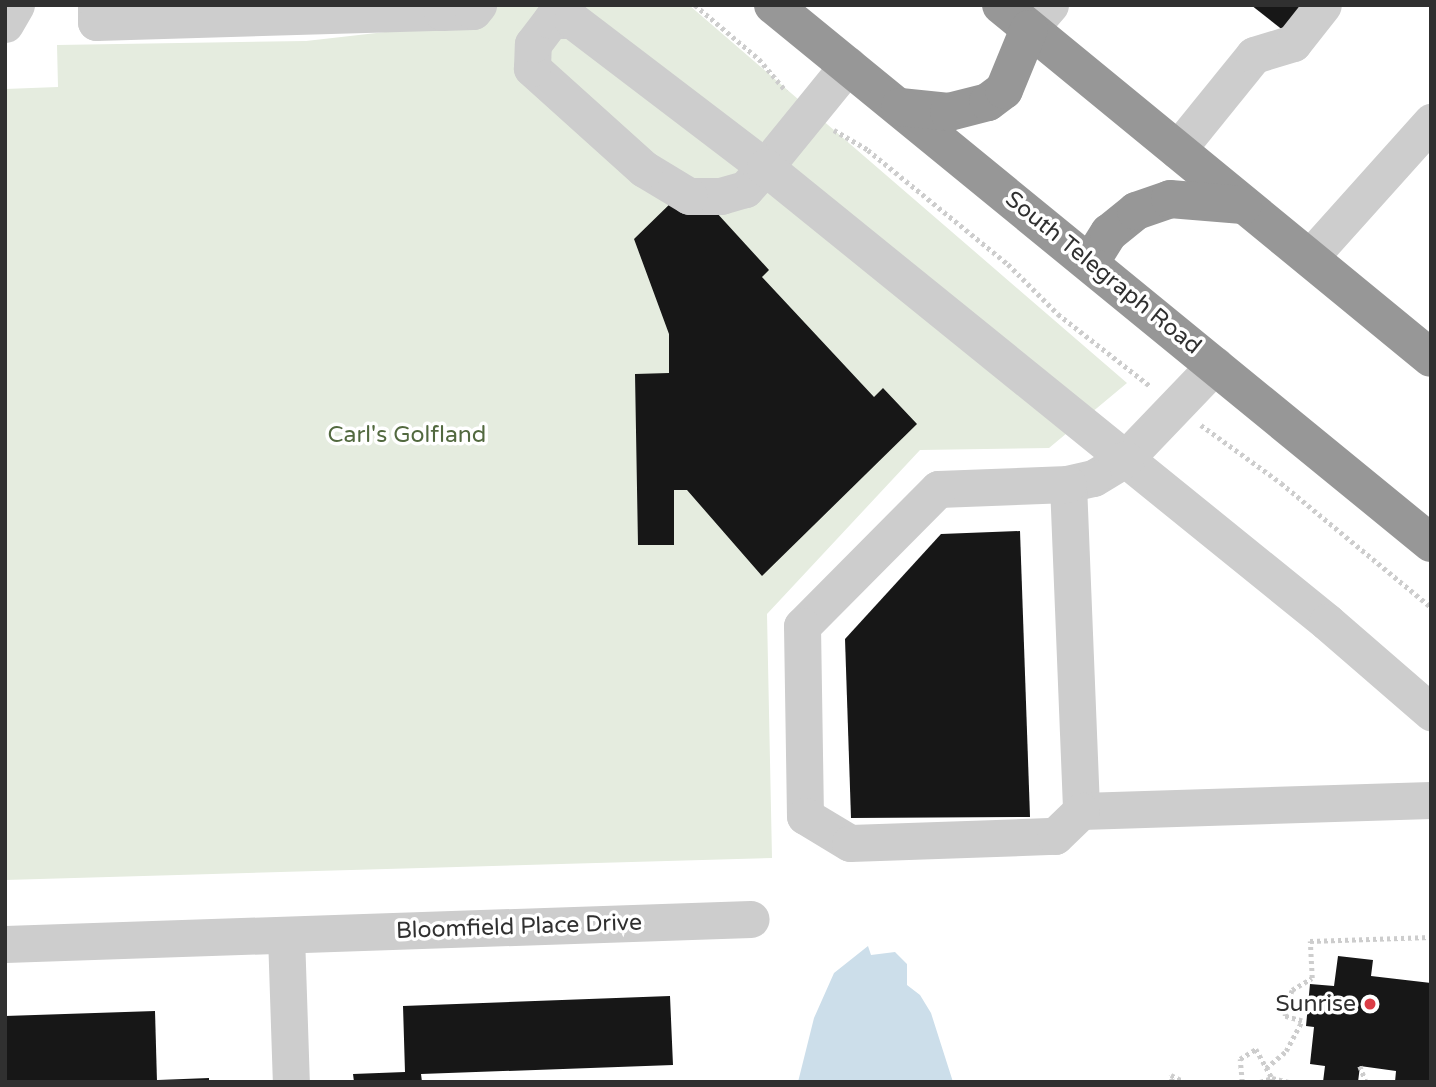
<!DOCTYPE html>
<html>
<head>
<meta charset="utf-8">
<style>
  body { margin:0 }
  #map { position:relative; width:1436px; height:1087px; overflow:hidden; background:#fff; font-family:"Varela Round",sans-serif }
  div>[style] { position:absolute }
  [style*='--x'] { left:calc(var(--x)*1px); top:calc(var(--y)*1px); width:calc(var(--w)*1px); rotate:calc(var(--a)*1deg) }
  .green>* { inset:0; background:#e5ecdf }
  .water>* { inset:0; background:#ccdeea }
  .building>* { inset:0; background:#171717 }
  .path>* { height:4.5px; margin-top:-2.25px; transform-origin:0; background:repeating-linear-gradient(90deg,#cdcdcd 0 3.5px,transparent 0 7px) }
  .minor>* { height:37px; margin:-18.5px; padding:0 18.5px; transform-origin:18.5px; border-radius:18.5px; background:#cdcdcd }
  .highway>* { height:38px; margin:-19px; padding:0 19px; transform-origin:19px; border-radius:19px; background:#979797 }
  .dots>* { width:19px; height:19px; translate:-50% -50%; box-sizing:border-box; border:4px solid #fff; border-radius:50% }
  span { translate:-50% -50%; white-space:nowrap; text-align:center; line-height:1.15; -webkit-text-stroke:7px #fff; paint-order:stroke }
  .street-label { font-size:23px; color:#303030 }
  .park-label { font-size:23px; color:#52693f }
  .poi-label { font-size:23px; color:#303030 }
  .right { translate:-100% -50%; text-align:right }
  .frame { position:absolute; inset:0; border:7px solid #303030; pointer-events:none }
</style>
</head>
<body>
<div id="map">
  <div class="green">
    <div style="clip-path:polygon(497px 5px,689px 5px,1127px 383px,1049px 448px,920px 450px,767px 614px,772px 858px,5px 880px,5px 89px,58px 87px,57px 45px,306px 41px,482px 21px)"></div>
  </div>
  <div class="water">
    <div style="clip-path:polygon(868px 946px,871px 955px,895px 952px,907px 964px,907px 985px,920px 995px,931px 1013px,953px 1082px,798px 1082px,814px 1018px,834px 973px)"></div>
  </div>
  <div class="building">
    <div style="clip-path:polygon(1251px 5px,1305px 5px,1284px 31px)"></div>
    <div style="clip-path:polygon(676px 198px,705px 200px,769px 270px,762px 277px,874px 397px,883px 388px,917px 424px,762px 576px,687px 490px,674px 490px,674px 545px,638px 545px,635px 374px,669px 373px,669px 334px,634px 239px)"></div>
    <div style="clip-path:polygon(1020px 531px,1030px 817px,851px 818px,845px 639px,941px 534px)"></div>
    <div style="clip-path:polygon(1338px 956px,1373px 960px,1371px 976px,1431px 983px,1431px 1082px,1395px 1082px,1396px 1071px,1360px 1066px,1358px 1082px,1323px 1082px,1325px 1066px,1310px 1064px,1314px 1027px,1306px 1026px,1310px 984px,1334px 986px)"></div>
    <div style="clip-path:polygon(670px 996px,673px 1065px,421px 1074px,422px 1082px,354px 1082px,353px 1074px,405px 1072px,403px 1006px)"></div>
    <div style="clip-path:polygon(155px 1011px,157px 1082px,5px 1082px,5px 1016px)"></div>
    <div style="clip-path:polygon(209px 1078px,209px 1082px,158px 1082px,158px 1080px)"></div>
  </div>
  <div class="path">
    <div style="--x:695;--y:5;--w:84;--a:40.2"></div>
    <div style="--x:759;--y:59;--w:42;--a:49.8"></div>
    <div style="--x:834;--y:130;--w:39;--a:30"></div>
    <div style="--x:868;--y:150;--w:181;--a:39.2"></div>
    <div style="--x:1008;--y:264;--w:71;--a:45"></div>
    <div style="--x:1058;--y:314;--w:117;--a:38"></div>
    <div style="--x:1201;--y:425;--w:99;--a:35.9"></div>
    <div style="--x:1281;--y:483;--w:195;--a:39.6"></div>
    <div style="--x:1360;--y:1066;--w:17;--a:69"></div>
    <div style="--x:1266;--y:1068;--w:26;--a:-40"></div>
    <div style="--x:1286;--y:1051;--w:34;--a:-62"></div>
    <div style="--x:1302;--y:1021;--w:18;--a:-164"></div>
    <div style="--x:1285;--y:1016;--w:10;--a:-90"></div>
    <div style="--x:1285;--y:1006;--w:17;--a:-66"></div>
    <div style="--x:1292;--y:990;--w:23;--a:-31"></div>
    <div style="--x:1312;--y:978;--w:37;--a:-93"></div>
    <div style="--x:1310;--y:941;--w:121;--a:-1.9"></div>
    <div style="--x:1172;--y:1082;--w:7;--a:-98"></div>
    <div style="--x:1171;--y:1075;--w:16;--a:27"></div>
    <div style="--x:1242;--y:1082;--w:23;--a:-95"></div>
    <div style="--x:1240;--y:1059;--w:19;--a:-32"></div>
    <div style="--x:1256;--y:1049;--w:33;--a:61"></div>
    <div style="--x:1272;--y:1078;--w:17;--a:13"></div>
    <div style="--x:1260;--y:1082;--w:13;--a:-18"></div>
    <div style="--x:1272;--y:1078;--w:4;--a:63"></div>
  </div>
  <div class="minor">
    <div style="--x:96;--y:5;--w:17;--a:90"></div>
    <div style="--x:96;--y:22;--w:346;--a:-1.7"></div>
    <div style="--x:441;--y:5;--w:7;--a:82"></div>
    <div style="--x:442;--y:12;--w:31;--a:-2"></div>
    <div style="--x:473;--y:11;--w:8;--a:-50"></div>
    <div style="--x:5;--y:24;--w:22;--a:-60"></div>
    <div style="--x:1029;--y:29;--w:32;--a:-49"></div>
    <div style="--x:848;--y:65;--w:132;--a:129.1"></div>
    <div style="--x:765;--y:167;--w:30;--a:132"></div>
    <div style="--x:745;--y:189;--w:25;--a:164"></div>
    <div style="--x:721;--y:196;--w:32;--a:180"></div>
    <div style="--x:689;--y:196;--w:52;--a:-149"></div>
    <div style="--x:644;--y:169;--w:151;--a:-138"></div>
    <div style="--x:532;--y:68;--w:24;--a:-88"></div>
    <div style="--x:533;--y:44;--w:30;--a:-53"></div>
    <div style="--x:551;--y:20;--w:21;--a:0"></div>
    <div style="--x:572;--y:20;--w:243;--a:37.3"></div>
    <div style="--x:765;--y:167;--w:723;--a:38.99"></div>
    <div style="--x:1327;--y:622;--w:138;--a:40.9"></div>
    <div style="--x:1177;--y:150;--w:122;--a:-51"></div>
    <div style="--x:1254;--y:55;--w:41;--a:-17.1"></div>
    <div style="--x:1293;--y:43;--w:48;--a:-51.7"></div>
    <div style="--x:1309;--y:258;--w:183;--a:-48.1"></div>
    <div style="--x:1215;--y:365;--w:130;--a:133.8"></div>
    <div style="--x:1125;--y:459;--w:37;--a:149"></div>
    <div style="--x:1093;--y:478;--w:26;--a:167"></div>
    <div style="--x:1068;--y:484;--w:327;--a:87.7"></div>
    <div style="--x:1081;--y:811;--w:350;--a:-1.8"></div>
    <div style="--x:1068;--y:484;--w:130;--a:177.8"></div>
    <div style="--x:938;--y:489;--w:193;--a:134.8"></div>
    <div style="--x:802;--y:626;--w:190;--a:89.1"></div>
    <div style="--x:805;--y:816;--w:52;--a:31"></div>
    <div style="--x:850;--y:843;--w:205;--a:-2"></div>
    <div style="--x:1055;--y:836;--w:36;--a:-44"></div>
    <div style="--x:286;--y:935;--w:147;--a:88.1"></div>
    <div style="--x:5;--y:944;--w:746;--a:-1.92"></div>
  </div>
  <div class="highway">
    <div style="--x:773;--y:5;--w:850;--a:39.27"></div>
    <div style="--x:1001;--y:5;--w:556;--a:39.38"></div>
    <div style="--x:900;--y:107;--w:49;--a:5.8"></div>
    <div style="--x:949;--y:112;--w:40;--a:-14.4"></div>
    <div style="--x:988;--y:102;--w:20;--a:-37"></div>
    <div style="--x:1004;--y:90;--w:66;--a:-67.7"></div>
    <div style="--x:1090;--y:263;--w:36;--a:-58"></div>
    <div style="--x:1109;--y:233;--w:35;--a:-39"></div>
    <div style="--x:1136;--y:211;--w:36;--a:-19"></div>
    <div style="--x:1170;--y:199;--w:73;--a:4.7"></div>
  </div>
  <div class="dots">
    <div style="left:1370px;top:1004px;background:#db3d46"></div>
  </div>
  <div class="street-label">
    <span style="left:1103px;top:273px;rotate:39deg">South Telegraph Road</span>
    <span style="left:519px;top:927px;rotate:-2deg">Bloomfield Place Drive</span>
  </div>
  <div class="park-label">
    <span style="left:407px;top:435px">Carl's Golfland</span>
  </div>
  <div class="poi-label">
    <span class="right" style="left:1356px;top:1004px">Sunrise</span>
  </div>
  <div class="frame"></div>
</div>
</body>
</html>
